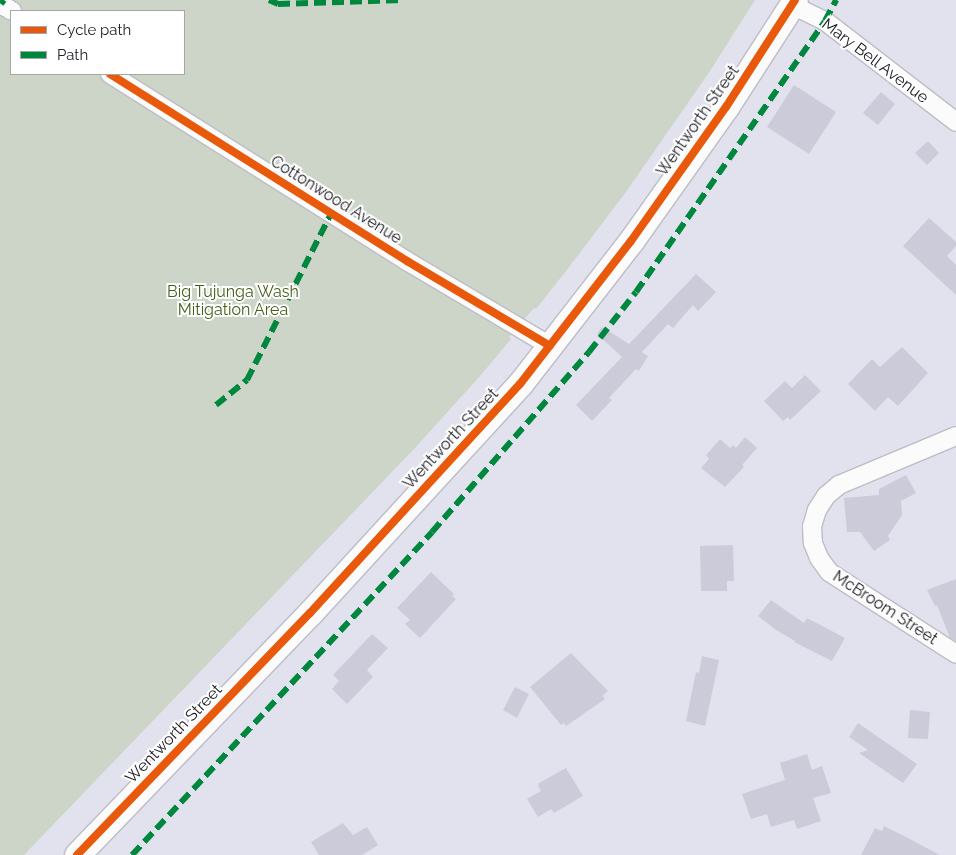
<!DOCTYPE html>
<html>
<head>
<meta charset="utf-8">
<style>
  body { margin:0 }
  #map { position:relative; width:956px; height:855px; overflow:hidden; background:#e2e2ee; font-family:Raleway,sans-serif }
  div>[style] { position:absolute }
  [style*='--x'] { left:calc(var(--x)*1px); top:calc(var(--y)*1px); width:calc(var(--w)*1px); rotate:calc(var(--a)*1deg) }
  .green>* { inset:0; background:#ccd5c8 }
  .building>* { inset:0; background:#cbcbda }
  .roads { filter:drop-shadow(1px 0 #bdbdc6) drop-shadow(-1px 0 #bdbdc6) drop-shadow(0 1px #bdbdc6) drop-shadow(0 -1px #bdbdc6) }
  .street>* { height:18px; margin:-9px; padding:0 9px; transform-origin:9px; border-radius:9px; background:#fbfbfc }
  .secondary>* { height:25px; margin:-12.5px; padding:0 12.5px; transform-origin:12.5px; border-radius:12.5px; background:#fbfbfc }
  .quiet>* { height:6px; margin-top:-3px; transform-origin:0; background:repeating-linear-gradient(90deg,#00873e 0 12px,transparent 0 18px) }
  .cycleway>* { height:8px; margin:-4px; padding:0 4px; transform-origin:4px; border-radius:4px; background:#e8590c }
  span { translate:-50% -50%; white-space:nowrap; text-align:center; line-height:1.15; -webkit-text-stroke:4px #fff; paint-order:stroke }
  .street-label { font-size:16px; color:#202028 }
  .park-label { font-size:16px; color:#436016 }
  .legend { position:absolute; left:10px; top:10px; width:175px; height:65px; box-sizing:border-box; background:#fff; border:1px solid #a6a6a9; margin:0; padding:6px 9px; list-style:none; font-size:15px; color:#202028 }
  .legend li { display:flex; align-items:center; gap:10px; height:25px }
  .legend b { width:25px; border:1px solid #a6a6a9 }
</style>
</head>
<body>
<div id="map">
  <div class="green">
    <div style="clip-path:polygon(evenodd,0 0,755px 0,710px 71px,626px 192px,566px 271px,536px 309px,534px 308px,509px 337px,511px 339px,480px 376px,414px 449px,24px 855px,0 855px,0 0,11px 11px,184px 11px,184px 74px,11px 74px,11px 11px)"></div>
  </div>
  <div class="building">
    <div style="clip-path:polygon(794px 85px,836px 112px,809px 154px,767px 127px)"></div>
    <div style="clip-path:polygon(881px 92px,895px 104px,878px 125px,863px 113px)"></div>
    <div style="clip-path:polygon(928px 141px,939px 153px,927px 165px,915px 153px)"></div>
    <div style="clip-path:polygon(929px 218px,956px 242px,956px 246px,947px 256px,956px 265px,956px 295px,903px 246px)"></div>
    <div style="clip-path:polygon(696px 274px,716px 292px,698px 311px,693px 305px,673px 328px,668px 324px,642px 352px,648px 356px,639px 371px,636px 369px,609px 398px,612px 400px,592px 421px,576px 405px,622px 357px,597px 334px,602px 327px,629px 344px)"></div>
    <div style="clip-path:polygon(902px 347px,928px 373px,898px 406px,888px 397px,875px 411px,848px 384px,872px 359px,880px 367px)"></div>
    <div style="clip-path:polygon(805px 375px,821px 391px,790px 420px,788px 417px,783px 421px,764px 401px,785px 381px,792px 388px)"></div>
    <div style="clip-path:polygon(745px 437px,757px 448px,742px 465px,744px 467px,725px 487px,701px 468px,709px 459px,706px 455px,720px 439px,730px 448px,733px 445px,736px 448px)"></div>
    <div style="clip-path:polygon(906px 475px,916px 493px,901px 501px,902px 515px,888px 536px,890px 540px,874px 551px,860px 532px,847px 532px,844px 498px,879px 495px,879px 489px)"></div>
    <div style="clip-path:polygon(733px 545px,734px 581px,727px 581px,727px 591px,701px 591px,700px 546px)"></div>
    <div style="clip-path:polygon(431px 572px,454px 594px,452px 596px,456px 599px,420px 638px,405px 624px,410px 620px,397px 608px)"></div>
    <div style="clip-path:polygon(956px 579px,956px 641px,950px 638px,937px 605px,935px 606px,927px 590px)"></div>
    <div style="clip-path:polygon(771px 600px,804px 623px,807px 618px,845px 638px,832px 661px,794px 642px,795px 641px,776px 630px,758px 616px)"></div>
    <div style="clip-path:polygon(372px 634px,388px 648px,367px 670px,373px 677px,347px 704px,332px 689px,339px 681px,333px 675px)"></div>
    <div style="clip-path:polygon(571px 653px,608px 691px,602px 696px,605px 699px,566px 726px,564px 723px,561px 725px,530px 687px)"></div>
    <div style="clip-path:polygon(702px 656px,719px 660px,705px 726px,686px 721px,696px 672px,699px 673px)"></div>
    <div style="clip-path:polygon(515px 687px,529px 694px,517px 718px,503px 710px)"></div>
    <div style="clip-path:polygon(910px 710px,930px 712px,928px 739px,908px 738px)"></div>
    <div style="clip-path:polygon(858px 723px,917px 764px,903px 783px,859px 753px,868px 750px,849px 737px)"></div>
    <div style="clip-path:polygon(807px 754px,812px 770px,822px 766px,831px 793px,813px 798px,821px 821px,797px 829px,794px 820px,771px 827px,767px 814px,751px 819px,742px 794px,785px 780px,780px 763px)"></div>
    <div style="clip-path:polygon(566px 768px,583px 796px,554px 813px,551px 809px,538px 817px,527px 799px,541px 791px,538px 786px,539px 783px)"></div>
    <div style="clip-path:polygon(343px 823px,353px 835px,367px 827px,378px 845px,362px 855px,319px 855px,311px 842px)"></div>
    <div style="clip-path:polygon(884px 826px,902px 835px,940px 855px,861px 855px,875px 828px,882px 831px)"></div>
  </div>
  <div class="roads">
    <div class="street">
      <div style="--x:0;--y:4;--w:14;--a:30"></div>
      <div style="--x:792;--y:5;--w:37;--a:26"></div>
      <div style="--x:825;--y:21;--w:165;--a:37.6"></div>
      <div style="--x:110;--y:74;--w:351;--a:32.2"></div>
      <div style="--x:407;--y:261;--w:166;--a:30.7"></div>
      <div style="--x:956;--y:436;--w:127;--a:157.3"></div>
      <div style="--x:839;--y:485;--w:17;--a:140"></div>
      <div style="--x:826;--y:496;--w:17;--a:123"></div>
      <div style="--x:817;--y:510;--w:17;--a:107"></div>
      <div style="--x:812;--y:526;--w:17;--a:87"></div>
      <div style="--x:813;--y:543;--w:16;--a:68"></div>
      <div style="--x:819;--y:558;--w:17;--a:54"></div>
      <div style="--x:829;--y:572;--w:151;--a:32.8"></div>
    </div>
    <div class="secondary">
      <div style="--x:77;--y:855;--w:336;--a:-46.1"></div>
      <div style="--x:310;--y:613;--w:311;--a:-47.5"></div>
      <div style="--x:520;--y:384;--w:181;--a:-52.2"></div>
      <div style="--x:631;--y:241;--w:164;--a:-54.7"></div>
      <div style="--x:726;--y:107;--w:127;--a:-57.2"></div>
    </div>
  </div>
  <div class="quiet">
    <div style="--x:269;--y:0;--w:10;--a:24"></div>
    <div style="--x:278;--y:4;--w:124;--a:-1.8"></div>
    <div style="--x:1;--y:4;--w:5;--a:-53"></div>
    <div style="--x:216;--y:405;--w:40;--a:-39"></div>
    <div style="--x:247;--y:380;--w:186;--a:-63.2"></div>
    <div style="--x:132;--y:855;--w:441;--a:-47.1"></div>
    <div style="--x:432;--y:532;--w:239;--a:-48.9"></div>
    <div style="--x:589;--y:352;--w:76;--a:-51.9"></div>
    <div style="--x:636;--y:292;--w:330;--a:-55.1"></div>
    <div style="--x:825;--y:21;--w:24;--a:-62"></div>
  </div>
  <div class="cycleway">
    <div style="--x:110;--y:74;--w:351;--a:32.2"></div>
    <div style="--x:407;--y:261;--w:166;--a:30.7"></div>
    <div style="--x:77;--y:855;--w:336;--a:-46.1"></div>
    <div style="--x:310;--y:613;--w:311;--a:-47.5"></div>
    <div style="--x:520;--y:384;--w:181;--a:-52.2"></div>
    <div style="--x:631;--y:241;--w:164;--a:-54.7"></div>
    <div style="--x:726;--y:107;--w:127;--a:-57.2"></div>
  </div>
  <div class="street-label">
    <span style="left:875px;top:61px;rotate:37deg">Mary Bell Avenue</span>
    <span style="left:698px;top:121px;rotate:-55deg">Wentworth Street</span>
    <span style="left:336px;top:200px;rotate:32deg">Cottonwood Avenue</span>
    <span style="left:451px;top:439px;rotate:-47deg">Wentworth Street</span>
    <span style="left:885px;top:608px;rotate:33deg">McBroom Street</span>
    <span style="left:174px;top:734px;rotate:-46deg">Wentworth Street</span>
  </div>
  <div class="park-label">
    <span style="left:233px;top:301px">Big Tujunga Wash<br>Mitigation Area</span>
  </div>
  <ul class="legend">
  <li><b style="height:6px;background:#e8590c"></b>Cycle path</li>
  <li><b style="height:6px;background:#00873e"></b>Path</li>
  </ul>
</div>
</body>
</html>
